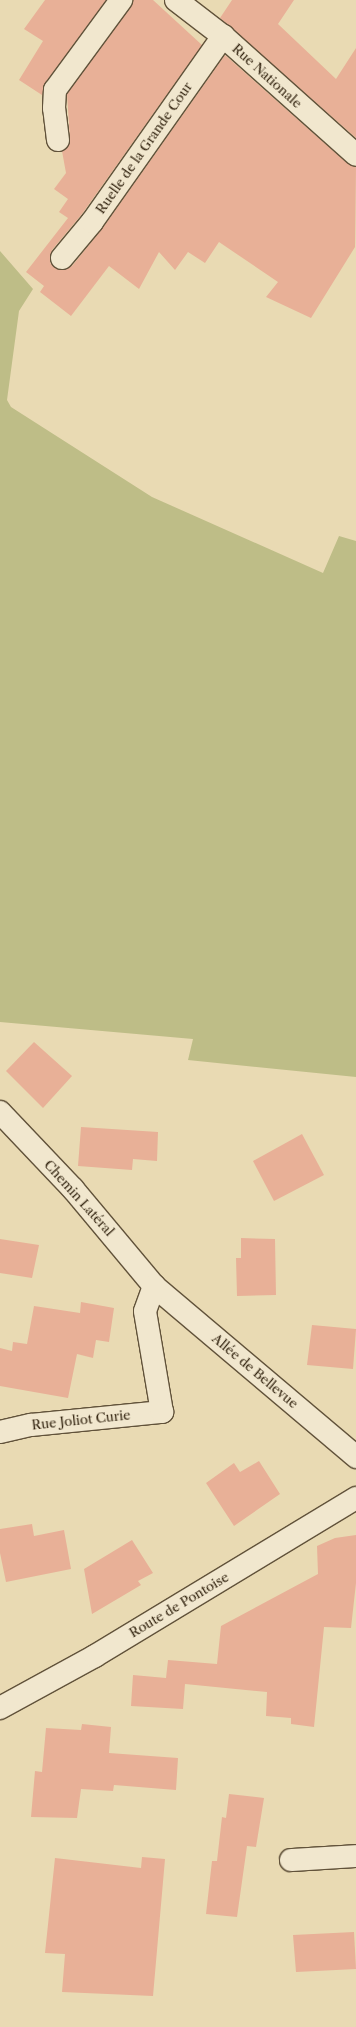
<!DOCTYPE html>
<html>
<head>
<meta charset="utf-8">
<style>
  body { margin:0 }
  #map { position:relative; width:356px; height:2027px; overflow:hidden; background:#e9dab3; font-family:"Libre Caslon Text",serif }
  div>[style] { position:absolute }
  [style*='--x'] { left:calc(var(--x)*1px); top:calc(var(--y)*1px); width:calc(var(--w)*1px); rotate:calc(var(--a)*1deg) }
  .green>* { inset:0; background:#bebd87 }
  .building>* { inset:0; background:#e8b097 }
  .roads { filter:drop-shadow(1px 0 #61523a) drop-shadow(-1px 0 #61523a) drop-shadow(0 1px #61523a) drop-shadow(0 -1px #61523a) }
  .minor>* { height:22px; margin:-11px; padding:0 11px; transform-origin:11px; border-radius:11px; background:#f1e7ce }
  span { translate:-50% -50%; white-space:nowrap; text-align:center; line-height:1.15; -webkit-text-stroke:3px #f1e7ce; paint-order:stroke }
  .street-label { font-size:13px; color:#342511 }
</style>
</head>
<body>
<div id="map">
  <div class="green">
    <div style="clip-path:polygon(0 251px,33px 289px,19px 311px,7px 400px,11px 407px,152px 497px,323px 573px,339px 536px,356px 541px,356px 1077px,188px 1060px,193px 1039px,0 1022px)"></div>
  </div>
  <div class="building">
    <div style="clip-path:polygon(45px 0,106px 0,45px 83px,42px 95px,19px 80px,43px 41px,24px 29px)"></div>
    <div style="clip-path:polygon(133px 0,153px 0,202px 45px,82px 214px,52px 250px,50px 263px,60px 270px,72px 266px,102px 229px,225px 55px,348px 164px,356px 167px,355px 247px,311px 318px,266px 297px,278px 282px,219px 242px,205px 263px,188px 252px,175px 270px,159px 252px,139px 289px,109px 266px,71px 316px,40px 292px,44px 286px,26px 272px,68px 218px,59px 212px,68px 199px,54px 189px,66px 173px,62px 151px,69px 145px,70px 139px,67px 94px,131px 7px)"></div>
    <div style="clip-path:polygon(232px 0,294px 0,278px 24px,336px 79px,356px 48px,356px 138px,220px 18px)"></div>
    <div style="clip-path:polygon(34px 1042px,72px 1076px,43px 1108px,6px 1071px)"></div>
    <div style="clip-path:polygon(81px 1127px,158px 1132px,157px 1161px,133px 1159px,132px 1170px,78px 1166px)"></div>
    <div style="clip-path:polygon(302px 1134px,324px 1175px,274px 1201px,253px 1161px)"></div>
    <div style="clip-path:polygon(241px 1238px,275px 1239px,276px 1295px,237px 1296px,236px 1258px,241px 1258px)"></div>
    <div style="clip-path:polygon(0 1239px,39px 1245px,32px 1278px,0 1273px)"></div>
    <div style="clip-path:polygon(81px 1302px,114px 1308px,109px 1342px,96px 1340px,93px 1358px,77px 1354px,68px 1398px,0 1386px,0 1348px,12px 1351px,13px 1342px,27px 1344px,34px 1306px,80px 1313px)"></div>
    <div style="clip-path:polygon(312px 1325px,356px 1329px,353px 1369px,307px 1365px)"></div>
    <div style="clip-path:polygon(259px 1461px,280px 1494px,234px 1526px,206px 1483px,234px 1463px,240px 1472px)"></div>
    <div style="clip-path:polygon(32px 1524px,34px 1536px,64px 1530px,71px 1569px,6px 1582px,0 1553px,0 1529px)"></div>
    <div style="clip-path:polygon(356px 1535px,356px 1583px,351px 1628px,324px 1627px,314px 1727px,291px 1724px,291px 1718px,266px 1716px,267px 1692px,185px 1684px,183px 1709px,131px 1706px,133px 1675px,166px 1678px,168px 1660px,217px 1664px,221px 1626px,318px 1574px,317px 1546px,335px 1538px)"></div>
    <div style="clip-path:polygon(132px 1540px,153px 1573px,138px 1581px,141px 1585px,92px 1614px,84px 1569px)"></div>
    <div style="clip-path:polygon(82px 1724px,111px 1727px,109px 1753px,178px 1758px,176px 1790px,114px 1785px,113px 1791px,81px 1789px,77px 1818px,31px 1817px,35px 1771px,42px 1772px,46px 1728px,81px 1730px)"></div>
    <div style="clip-path:polygon(229px 1794px,264px 1798px,256px 1847px,247px 1846px,237px 1917px,206px 1914px,212px 1861px,217px 1861px,222px 1817px,226px 1818px)"></div>
    <div style="clip-path:polygon(142px 1857px,165px 1859px,153px 1996px,62px 1992px,65px 1954px,45px 1953px,55px 1858px,141px 1868px)"></div>
    <div style="clip-path:polygon(354px 1932px,356px 1969px,296px 1972px,293px 1935px)"></div>
  </div>
  <div class="roads">
    <div class="minor">
      <div style="--x:176;--y:0;--w:59;--a:37.5"></div>
      <div style="--x:223;--y:36;--w:178;--a:41.8"></div>
      <div style="--x:58;--y:140;--w:32;--a:-97"></div>
      <div style="--x:54;--y:108;--w:18;--a:-87"></div>
      <div style="--x:55;--y:90;--w:112;--a:-53.7"></div>
      <div style="--x:62;--y:258;--w:47;--a:-50.2"></div>
      <div style="--x:92;--y:222;--w:228;--a:-54.8"></div>
      <div style="--x:0;--y:1112;--w:106;--a:46.5"></div>
      <div style="--x:73;--y:1189;--w:126;--a:50.1"></div>
      <div style="--x:154;--y:1286;--w:265;--a:40.2"></div>
      <div style="--x:0;--y:1432;--w:32;--a:-13"></div>
      <div style="--x:31;--y:1425;--w:132;--a:-5.7"></div>
      <div style="--x:162;--y:1412;--w:102;--a:-99.6"></div>
      <div style="--x:145;--y:1311;--w:27;--a:-70"></div>
      <div style="--x:0;--y:1708;--w:108;--a:-28.7"></div>
      <div style="--x:95;--y:1656;--w:305;--a:-31.2"></div>
      <div style="--x:291;--y:1860;--w:65;--a:-3.5"></div>
    </div>
  </div>
  <div class="street-label">
    <span style="left:267px;top:76px;rotate:42deg">Rue Nationale</span>
    <span style="left:144px;top:148px;rotate:-55deg">Ruelle de la Grande Cour</span>
    <span style="left:79px;top:1198px;rotate:48deg">Chemin Latéral</span>
    <span style="left:255px;top:1371px;rotate:40deg">Allée de Bellevue</span>
    <span style="left:81px;top:1420px;rotate:-6deg">Rue Joliot Curie</span>
    <span style="left:179px;top:1605px;rotate:-31deg">Route de Pontoise</span>
  </div>
</div>
</body>
</html>
